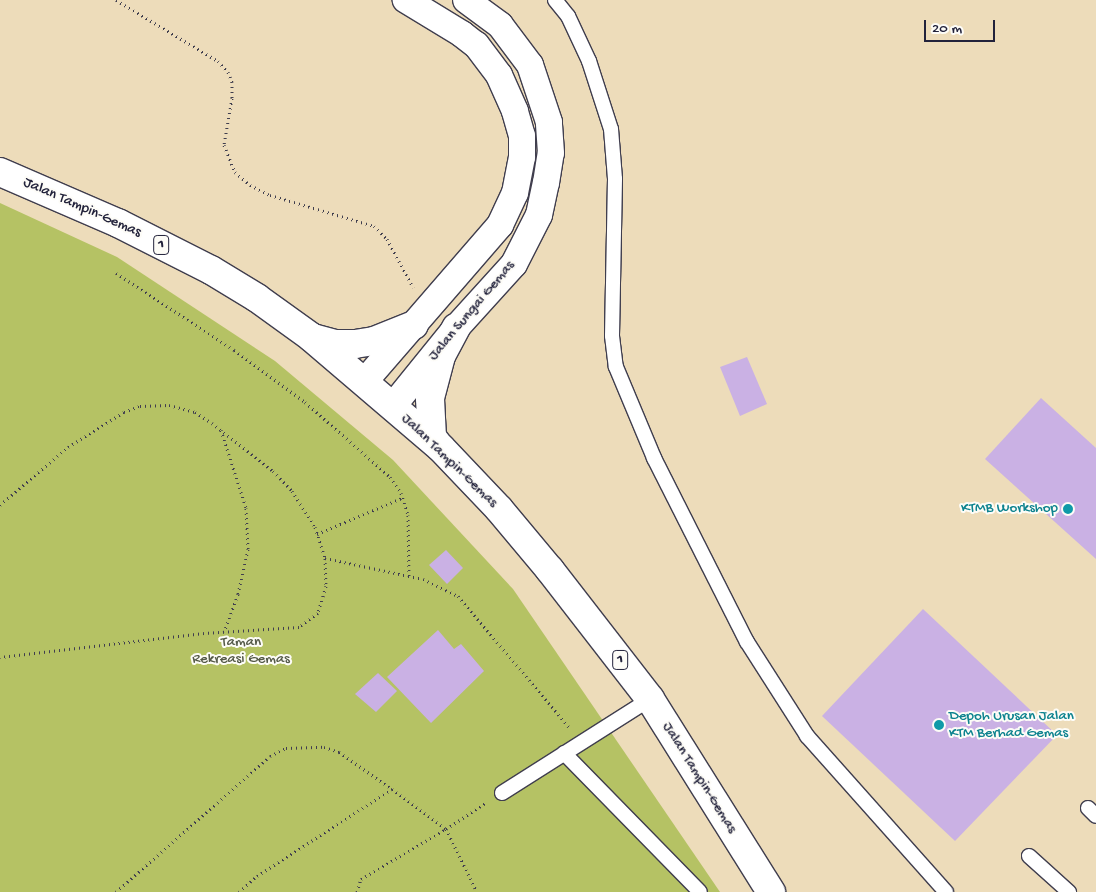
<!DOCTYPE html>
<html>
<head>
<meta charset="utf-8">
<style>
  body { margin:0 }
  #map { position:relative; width:1096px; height:892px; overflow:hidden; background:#eddcba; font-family:"Gochi Hand",sans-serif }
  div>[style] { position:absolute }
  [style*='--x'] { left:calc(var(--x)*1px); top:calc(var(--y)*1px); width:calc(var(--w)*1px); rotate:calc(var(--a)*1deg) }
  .green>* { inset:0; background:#b5c264 }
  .building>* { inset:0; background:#cab1e4 }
  .path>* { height:3px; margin-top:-1.5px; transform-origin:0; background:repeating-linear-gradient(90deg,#403e4e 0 1px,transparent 0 5px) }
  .roads { filter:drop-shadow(1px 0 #403e4e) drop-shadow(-1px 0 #403e4e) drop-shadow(0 1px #403e4e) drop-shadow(0 -1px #403e4e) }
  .lane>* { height:14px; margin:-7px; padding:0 7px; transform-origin:7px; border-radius:7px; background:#fff }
  .street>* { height:26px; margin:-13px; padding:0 13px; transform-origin:13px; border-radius:13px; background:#fff }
  .highway>* { height:28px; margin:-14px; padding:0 14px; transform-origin:14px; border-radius:14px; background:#fff }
  .dots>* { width:14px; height:14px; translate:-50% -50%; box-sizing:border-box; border:2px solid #fdfcf7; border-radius:50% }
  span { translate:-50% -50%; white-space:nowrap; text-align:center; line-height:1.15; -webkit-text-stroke:4px #fdfcf7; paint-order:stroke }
  .shield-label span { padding:1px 4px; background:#fdfcf7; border:1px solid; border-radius:4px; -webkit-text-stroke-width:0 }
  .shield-label { font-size:14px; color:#22223b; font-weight:700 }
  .street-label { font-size:15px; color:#22223b }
  .culture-label { font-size:15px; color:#0d838f }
  .right { translate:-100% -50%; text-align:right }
  .left { translate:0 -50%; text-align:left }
  .park-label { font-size:15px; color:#555a49 }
  .scale { position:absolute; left:924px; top:20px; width:71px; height:22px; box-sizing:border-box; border:2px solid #22223b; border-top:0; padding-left:6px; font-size:15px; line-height:18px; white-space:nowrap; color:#22223b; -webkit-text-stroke:4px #fdfcf7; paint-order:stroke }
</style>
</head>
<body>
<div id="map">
  <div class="green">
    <div style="clip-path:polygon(0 203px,117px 257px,275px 361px,393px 460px,513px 589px,720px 892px,0 892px)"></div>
  </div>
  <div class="building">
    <div style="clip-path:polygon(747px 357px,767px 404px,740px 416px,720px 367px)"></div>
    <div style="clip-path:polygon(1041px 398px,1096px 448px,1096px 559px,985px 459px)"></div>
    <div style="clip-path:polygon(446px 550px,463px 568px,447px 584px,429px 565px)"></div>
    <div style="clip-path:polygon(923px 609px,1057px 735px,955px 841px,822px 716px)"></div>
    <div style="clip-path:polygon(438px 630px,454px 649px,461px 644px,484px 671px,431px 723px,387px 677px)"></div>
    <div style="clip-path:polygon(378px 673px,397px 691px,376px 712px,355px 694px)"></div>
  </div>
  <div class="path">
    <div style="--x:116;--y:0;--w:119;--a:30.9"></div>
    <div style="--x:218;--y:61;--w:15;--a:48"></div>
    <div style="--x:228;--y:72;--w:11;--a:68"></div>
    <div style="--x:232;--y:82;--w:16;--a:90"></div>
    <div style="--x:232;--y:98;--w:48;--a:99.7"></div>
    <div style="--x:224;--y:145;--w:29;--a:68"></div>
    <div style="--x:235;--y:172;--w:20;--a:41"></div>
    <div style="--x:250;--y:185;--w:22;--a:27"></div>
    <div style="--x:270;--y:195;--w:109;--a:16.6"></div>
    <div style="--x:374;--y:226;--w:18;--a:45"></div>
    <div style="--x:387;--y:239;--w:55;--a:61.6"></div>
    <div style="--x:116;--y:273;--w:141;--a:33.1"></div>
    <div style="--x:234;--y:350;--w:88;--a:36.2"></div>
    <div style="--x:305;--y:402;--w:113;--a:41.4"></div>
    <div style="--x:390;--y:477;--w:19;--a:55"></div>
    <div style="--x:401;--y:493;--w:23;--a:72"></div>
    <div style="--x:408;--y:515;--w:61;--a:89.1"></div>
    <div style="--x:221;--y:430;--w:82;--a:72.2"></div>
    <div style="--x:246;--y:508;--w:41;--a:87.2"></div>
    <div style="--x:248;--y:549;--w:46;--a:102.5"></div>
    <div style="--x:238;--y:594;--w:40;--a:110.2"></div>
    <div style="--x:0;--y:505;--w:89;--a:-40.5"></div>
    <div style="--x:68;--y:447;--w:66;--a:-32"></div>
    <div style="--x:124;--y:412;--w:17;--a:-21"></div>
    <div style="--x:140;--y:406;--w:29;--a:-2"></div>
    <div style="--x:169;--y:405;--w:27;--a:15"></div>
    <div style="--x:195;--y:412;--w:20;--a:33"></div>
    <div style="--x:212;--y:423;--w:78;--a:38.2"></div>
    <div style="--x:273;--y:471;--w:28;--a:46"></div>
    <div style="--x:292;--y:491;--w:43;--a:57.4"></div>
    <div style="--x:315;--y:527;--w:33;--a:72"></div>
    <div style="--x:325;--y:558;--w:28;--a:88"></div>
    <div style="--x:326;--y:586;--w:28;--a:107"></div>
    <div style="--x:318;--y:613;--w:24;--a:144"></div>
    <div style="--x:299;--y:627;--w:95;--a:176.4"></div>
    <div style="--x:204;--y:633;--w:205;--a:173.3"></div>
    <div style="--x:317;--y:534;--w:92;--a:-23"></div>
    <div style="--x:325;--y:558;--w:100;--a:12.1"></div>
    <div style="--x:423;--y:579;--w:39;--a:26"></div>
    <div style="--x:458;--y:596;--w:173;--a:49.7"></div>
    <div style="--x:116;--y:892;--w:205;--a:-41.4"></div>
    <div style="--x:270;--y:756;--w:18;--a:-27"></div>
    <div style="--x:286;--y:748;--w:38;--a:-2"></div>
    <div style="--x:324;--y:747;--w:16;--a:18"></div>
    <div style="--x:339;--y:752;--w:65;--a:34.9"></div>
    <div style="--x:239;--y:892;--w:24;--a:-42"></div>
    <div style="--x:257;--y:876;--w:161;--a:-32.8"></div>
    <div style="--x:392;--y:789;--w:67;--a:36.5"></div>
    <div style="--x:446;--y:829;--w:49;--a:-33.4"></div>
    <div style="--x:357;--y:892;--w:14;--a:-73"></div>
    <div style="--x:361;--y:879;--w:99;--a:-30.5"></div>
    <div style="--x:446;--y:829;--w:70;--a:63.8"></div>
  </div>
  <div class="roads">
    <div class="lane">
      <div style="--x:555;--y:0;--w:21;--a:51"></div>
      <div style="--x:568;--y:16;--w:50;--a:65"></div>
      <div style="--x:589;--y:61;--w:71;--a:72.1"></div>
      <div style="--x:611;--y:129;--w:50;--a:85.4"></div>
      <div style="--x:615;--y:179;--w:157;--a:91.1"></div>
      <div style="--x:612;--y:336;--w:31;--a:83"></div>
      <div style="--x:616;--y:367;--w:99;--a:67.3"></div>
      <div style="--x:654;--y:458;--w:206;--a:63.2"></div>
      <div style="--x:747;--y:642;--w:112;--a:57.4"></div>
      <div style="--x:807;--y:736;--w:209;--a:48.3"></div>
      <div style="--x:564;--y:753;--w:194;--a:45.6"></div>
      <div style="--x:502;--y:793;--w:175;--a:-32.4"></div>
      <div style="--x:1088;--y:808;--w:11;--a:45"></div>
      <div style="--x:1029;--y:856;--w:54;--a:42"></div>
    </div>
    <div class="street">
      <div style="--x:364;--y:382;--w:208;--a:-49.1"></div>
      <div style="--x:500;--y:225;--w:35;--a:-65"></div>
      <div style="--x:515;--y:193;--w:37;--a:-79"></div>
      <div style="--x:522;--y:157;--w:21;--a:-90"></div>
      <div style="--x:522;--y:136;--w:26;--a:-106"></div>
      <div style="--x:515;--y:111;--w:39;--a:-114"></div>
      <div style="--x:499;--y:75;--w:38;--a:-127"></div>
      <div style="--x:476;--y:45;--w:18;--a:-142"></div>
      <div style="--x:462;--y:34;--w:66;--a:-148.7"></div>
      <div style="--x:392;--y:407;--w:102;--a:-51"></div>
      <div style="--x:456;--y:328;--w:86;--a:-47.8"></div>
      <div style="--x:514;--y:264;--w:55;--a:-63"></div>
      <div style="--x:539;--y:215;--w:33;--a:-78"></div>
      <div style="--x:546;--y:183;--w:30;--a:-81"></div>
      <div style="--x:551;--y:153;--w:31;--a:-94"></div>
      <div style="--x:549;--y:122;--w:60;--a:-108.4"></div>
      <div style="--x:530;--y:65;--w:50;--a:-126.9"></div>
      <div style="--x:500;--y:25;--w:42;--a:-143.7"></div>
    </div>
    <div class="highway">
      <div style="--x:0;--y:172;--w:129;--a:23.4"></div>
      <div style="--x:118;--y:223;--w:104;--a:26.8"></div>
      <div style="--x:211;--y:270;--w:54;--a:31.3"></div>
      <div style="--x:257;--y:298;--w:67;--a:35.8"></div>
      <div style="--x:311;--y:337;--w:171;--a:40.5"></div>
      <div style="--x:441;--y:448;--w:84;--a:46.4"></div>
      <div style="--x:499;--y:509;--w:80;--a:50.1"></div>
      <div style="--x:550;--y:570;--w:163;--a:52.2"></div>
      <div style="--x:650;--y:699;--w:228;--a:57.9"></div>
      <div style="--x:313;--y:338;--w:24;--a:15"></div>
      <div style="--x:336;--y:344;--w:19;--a:0"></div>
      <div style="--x:355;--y:344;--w:19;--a:-9"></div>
      <div style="--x:374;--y:341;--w:43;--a:-21.8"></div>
      <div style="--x:439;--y:446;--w:11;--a:-128"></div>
      <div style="--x:432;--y:437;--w:39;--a:-93"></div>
      <div style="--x:430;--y:398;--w:43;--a:-75.3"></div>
      <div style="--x:441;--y:356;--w:32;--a:-62"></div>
    </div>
  </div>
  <div class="dots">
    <div style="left:1068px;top:509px;background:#0f9aa8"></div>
    <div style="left:939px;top:725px;background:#0f9aa8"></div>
  </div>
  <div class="shield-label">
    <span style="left:161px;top:245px">1</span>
    <span style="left:620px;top:660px">1</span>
  </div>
  <div class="street-label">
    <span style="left:82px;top:208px;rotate:24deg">Jalan Tampin-Gemas</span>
    <span style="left:472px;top:311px;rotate:-50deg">Jalan Sungai Gemas</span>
    <span style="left:449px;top:461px;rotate:44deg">Jalan Tampin-Gemas</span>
    <span style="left:699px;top:778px;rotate:58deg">Jalan Tampin-Gemas</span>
  </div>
  <div class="culture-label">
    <span class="right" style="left:1058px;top:509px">KTMB Workshop</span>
    <span class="left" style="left:949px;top:725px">Depoh Urusan Jalan<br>KTM Berhad Gemas</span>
  </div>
  <div class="park-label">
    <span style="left:241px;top:651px">Taman<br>Rekreasi Gemas</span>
  </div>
  <div class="scale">20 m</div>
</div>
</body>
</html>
